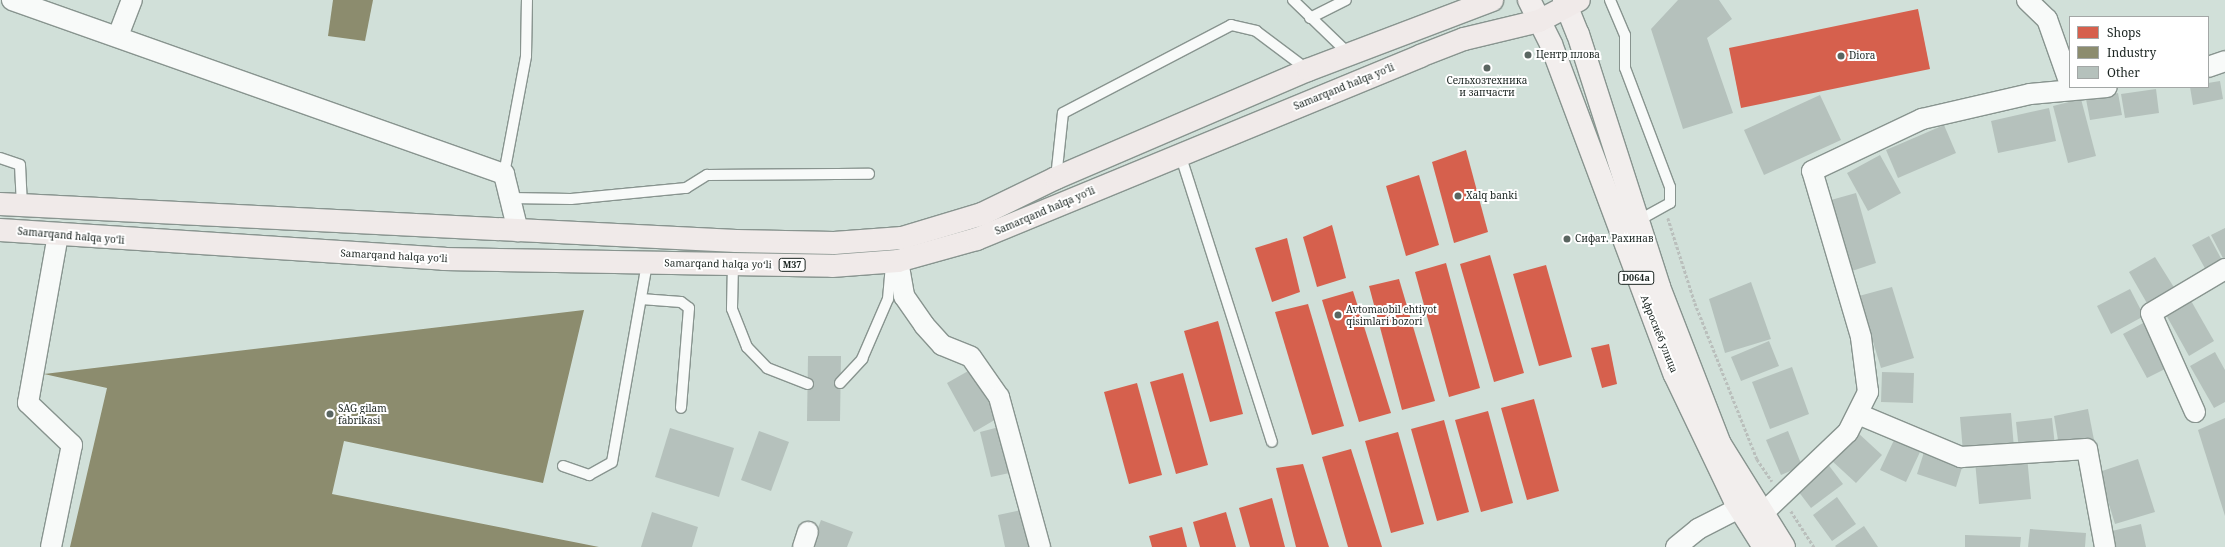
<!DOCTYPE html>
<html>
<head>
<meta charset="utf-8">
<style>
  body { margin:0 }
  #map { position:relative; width:2225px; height:547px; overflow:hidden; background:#d1e0d9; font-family:"Noto Serif",serif }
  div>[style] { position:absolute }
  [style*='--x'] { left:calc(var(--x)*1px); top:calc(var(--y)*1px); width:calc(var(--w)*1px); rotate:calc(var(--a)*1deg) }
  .shops>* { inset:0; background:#d6604d }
  .industry>* { inset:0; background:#8c8c6e }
  .building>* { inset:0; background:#b5c1bc }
  .path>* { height:2.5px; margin-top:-1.25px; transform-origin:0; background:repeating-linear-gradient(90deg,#babfbc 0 3px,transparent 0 5px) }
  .roads { filter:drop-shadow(1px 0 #88948f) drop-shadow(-1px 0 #88948f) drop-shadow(0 1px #88948f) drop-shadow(0 -1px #88948f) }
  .service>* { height:10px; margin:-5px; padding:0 5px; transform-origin:5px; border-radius:5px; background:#f8faf9 }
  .minor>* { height:20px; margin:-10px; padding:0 10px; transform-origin:10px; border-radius:10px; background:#f8faf9 }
  .primary>* { height:22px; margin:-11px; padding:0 11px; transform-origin:11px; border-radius:11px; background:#f2eeed }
  .trunk>* { height:22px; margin:-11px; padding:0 11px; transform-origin:11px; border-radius:11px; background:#f0eae9 }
  .dots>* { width:11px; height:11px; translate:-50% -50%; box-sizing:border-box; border:2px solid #fff; border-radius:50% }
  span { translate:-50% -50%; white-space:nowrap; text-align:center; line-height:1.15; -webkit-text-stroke:4px #fff; paint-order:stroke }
  .shield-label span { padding:1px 3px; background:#fff; border:1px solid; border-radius:3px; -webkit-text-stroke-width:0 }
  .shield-label { font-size:9px; color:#1a2420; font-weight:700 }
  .poi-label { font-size:10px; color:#1a2420 }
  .left { translate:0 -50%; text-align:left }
  .street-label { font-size:10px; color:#1a2420 }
  .legend { position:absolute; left:2069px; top:16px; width:140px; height:72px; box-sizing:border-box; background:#fff; border:1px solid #a3a7a6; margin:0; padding:5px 7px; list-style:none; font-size:12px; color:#1a2420 }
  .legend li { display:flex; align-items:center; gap:8px; height:20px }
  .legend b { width:20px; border:1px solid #a3a7a6 }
</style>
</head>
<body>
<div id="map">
  <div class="shops">
    <div style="clip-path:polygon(1918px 9px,1930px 69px,1741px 108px,1729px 48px)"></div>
    <div style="clip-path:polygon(1466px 150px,1488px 232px,1454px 243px,1432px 162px)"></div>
    <div style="clip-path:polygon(1419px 175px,1439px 245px,1406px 256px,1386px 186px)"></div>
    <div style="clip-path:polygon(1332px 225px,1346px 278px,1317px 287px,1303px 237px)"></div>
    <div style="clip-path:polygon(1287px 238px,1300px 292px,1272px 302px,1255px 248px)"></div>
    <div style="clip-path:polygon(1490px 255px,1524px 373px,1494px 382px,1460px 264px)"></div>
    <div style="clip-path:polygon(1446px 263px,1480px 388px,1449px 397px,1415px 272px)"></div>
    <div style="clip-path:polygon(1546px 265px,1572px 357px,1539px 366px,1513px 274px)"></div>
    <div style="clip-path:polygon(1399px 279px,1435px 401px,1402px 410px,1369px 286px)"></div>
    <div style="clip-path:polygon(1353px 291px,1391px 413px,1359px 422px,1322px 300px)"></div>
    <div style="clip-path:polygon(1308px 304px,1344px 426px,1312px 435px,1275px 312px)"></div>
    <div style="clip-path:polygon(1218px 321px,1243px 414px,1210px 422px,1184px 331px)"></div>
    <div style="clip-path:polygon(1609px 344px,1617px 384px,1602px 388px,1591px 348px)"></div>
    <div style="clip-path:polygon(1183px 373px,1208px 465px,1176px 474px,1150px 382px)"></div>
    <div style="clip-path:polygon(1137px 383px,1162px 475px,1129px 484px,1104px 392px)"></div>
    <div style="clip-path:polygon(1534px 399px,1559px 491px,1527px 500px,1501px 408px)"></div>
    <div style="clip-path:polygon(1488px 411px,1513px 503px,1481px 512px,1455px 420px)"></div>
    <div style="clip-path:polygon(1444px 420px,1469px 512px,1437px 521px,1411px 429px)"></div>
    <div style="clip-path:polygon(1398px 432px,1424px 524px,1391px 533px,1365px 441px)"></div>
    <div style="clip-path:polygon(1351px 449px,1382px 547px,1348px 547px,1322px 457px)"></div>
    <div style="clip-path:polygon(1303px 464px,1329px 547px,1296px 547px,1276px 468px)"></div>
    <div style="clip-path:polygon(1272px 498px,1285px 547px,1250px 547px,1239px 508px)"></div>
    <div style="clip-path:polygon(1226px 512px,1236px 547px,1200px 547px,1193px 522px)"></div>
    <div style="clip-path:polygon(1182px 527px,1187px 547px,1152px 547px,1149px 536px)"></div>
  </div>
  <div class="industry">
    <div style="clip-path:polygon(333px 0,373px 0,365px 41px,328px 36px)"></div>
    <div style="clip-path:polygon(584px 310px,543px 483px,344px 441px,332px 494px,599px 547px,70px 547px,107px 388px,44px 374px)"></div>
  </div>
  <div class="building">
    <div style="clip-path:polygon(1678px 0,1719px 0,1732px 19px,1707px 38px,1733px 113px,1683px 129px,1651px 29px)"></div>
    <div style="clip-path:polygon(2220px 81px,2223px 99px,2193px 105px,2190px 87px,2208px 87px,2208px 83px)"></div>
    <div style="clip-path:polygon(2156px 89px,2159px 113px,2125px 118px,2121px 94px)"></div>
    <div style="clip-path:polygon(2118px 93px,2122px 115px,2090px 120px,2086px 99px)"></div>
    <div style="clip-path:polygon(1820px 95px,1841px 140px,1764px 175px,1744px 130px)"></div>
    <div style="clip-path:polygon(2081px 99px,2096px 156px,2068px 163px,2053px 106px)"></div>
    <div style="clip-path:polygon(2049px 108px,2056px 141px,1998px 153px,1991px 121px)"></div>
    <div style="clip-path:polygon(1944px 125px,1956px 153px,1898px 178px,1886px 150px)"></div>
    <div style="clip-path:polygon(1880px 155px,1901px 193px,1868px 211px,1847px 173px)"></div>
    <div style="clip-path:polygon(1856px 193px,1876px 263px,1852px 271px,1831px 200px)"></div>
    <div style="clip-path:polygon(2225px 228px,2225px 262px,2211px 235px)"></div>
    <div style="clip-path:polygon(2209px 236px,2224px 264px,2207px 272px,2192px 245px)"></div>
    <div style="clip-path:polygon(2155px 257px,2175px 289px,2148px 305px,2129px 272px)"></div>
    <div style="clip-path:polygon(1751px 282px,1771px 339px,1725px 353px,1709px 299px)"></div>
    <div style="clip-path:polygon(1892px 287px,1914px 358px,1881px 368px,1859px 296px)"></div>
    <div style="clip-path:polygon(2130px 289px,2144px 316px,2111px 334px,2097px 306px)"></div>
    <div style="clip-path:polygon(2190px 299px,2214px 341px,2189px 356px,2165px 313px)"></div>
    <div style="clip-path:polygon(2145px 322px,2169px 367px,2147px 378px,2123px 334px)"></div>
    <div style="clip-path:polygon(1769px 341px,1779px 366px,1741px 381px,1731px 357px)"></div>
    <div style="clip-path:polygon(2215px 352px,2225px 370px,2225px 402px,2214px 408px,2190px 366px)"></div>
    <div style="clip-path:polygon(808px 356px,841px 356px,840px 421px,807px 421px)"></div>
    <div style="clip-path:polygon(1792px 367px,1809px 414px,1770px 429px,1752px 382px)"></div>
    <div style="clip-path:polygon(970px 370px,998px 418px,974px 432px,947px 383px)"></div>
    <div style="clip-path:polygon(1882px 372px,1914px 373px,1913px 403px,1881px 402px)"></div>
    <div style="clip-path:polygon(2088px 409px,2094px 440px,2059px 446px,2054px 416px)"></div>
    <div style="clip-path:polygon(2011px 413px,2014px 448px,1963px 452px,1960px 417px)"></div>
    <div style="clip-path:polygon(2052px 418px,2055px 446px,2019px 450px,2016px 422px)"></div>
    <div style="clip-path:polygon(2225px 418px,2225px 516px,2198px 430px)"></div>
    <div style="clip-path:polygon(1003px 426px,1014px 472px,991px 477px,980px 432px)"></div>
    <div style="clip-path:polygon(670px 428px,734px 448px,719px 497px,655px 477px)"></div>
    <div style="clip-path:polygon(759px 431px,789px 442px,771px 491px,741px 480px)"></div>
    <div style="clip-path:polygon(1788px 431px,1802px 466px,1781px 475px,1766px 440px)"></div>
    <div style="clip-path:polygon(1857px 432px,1882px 455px,1856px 483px,1831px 460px)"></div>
    <div style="clip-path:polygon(1894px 440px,1920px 452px,1906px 482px,1880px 470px)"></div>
    <div style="clip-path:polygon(1925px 449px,1964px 461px,1956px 487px,1917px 474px)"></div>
    <div style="clip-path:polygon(2027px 456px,2031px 499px,1979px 504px,1975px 461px)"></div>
    <div style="clip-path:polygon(2138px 459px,2155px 512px,2115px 524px,2099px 472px)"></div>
    <div style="clip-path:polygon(1827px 463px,1843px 484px,1811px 508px,1795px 487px)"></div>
    <div style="clip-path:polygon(1837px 497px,1856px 524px,1832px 541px,1813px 515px)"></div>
    <div style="clip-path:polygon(1026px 509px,1034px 547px,1005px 547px,998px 515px)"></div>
    <div style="clip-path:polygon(652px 512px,698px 527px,692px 547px,641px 547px)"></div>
    <div style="clip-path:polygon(821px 520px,853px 532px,847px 547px,811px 547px)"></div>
    <div style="clip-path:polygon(2141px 524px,2146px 547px,2116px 547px,2112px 531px)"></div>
    <div style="clip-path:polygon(1864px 526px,1878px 547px,1836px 547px,1835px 546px)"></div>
    <div style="clip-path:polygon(2030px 529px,2086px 533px,2085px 547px,2028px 547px)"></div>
    <div style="clip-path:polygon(1965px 535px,2021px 537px,2020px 547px,1965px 547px)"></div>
  </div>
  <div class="path">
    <div style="--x:1668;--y:218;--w:89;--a:72.4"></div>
    <div style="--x:1695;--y:303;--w:168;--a:68.3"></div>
    <div style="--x:1757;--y:459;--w:27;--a:56"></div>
    <div style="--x:1791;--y:511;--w:43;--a:57.4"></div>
  </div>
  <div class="roads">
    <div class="service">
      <div style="--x:1293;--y:0;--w:78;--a:44"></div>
      <div style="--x:1610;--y:0;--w:38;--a:67"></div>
      <div style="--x:1625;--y:35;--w:33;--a:90"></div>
      <div style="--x:1625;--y:68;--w:127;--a:69.3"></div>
      <div style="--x:1670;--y:187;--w:16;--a:90"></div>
      <div style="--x:1670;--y:203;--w:37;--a:151"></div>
      <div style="--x:1310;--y:18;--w:40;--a:-26.6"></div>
      <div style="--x:1180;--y:154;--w:302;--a:72.3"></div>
      <div style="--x:0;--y:158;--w:21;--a:19"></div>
      <div style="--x:20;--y:165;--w:41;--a:87.2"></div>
      <div style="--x:504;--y:174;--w:120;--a:-79.4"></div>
      <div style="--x:526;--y:56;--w:56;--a:-89"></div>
      <div style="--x:1056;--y:178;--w:65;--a:-83.9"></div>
      <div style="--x:1063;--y:113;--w:190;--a:-27.6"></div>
      <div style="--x:1231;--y:25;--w:26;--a:13"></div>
      <div style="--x:1256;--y:31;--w:65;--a:36.9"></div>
      <div style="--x:510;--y:198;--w:61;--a:0.9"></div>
      <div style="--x:571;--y:199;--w:116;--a:-5.5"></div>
      <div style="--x:686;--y:188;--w:25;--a:-32"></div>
      <div style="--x:707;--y:175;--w:162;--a:-0.4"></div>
      <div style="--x:733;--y:264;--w:45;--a:91.3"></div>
      <div style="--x:732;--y:309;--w:41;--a:68.5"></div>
      <div style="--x:747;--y:347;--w:29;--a:46"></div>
      <div style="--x:767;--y:368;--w:44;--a:21.3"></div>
      <div style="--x:641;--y:299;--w:40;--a:4.3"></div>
      <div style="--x:681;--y:302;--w:10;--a:37"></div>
      <div style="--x:689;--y:308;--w:100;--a:94.6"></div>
      <div style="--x:840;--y:383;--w:33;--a:-47"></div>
      <div style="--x:862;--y:359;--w:65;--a:-66.6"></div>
      <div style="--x:888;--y:299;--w:36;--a:-85"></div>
      <div style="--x:563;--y:466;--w:28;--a:19"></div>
      <div style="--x:589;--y:475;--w:26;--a:-29"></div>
      <div style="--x:612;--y:462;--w:202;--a:-80"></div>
    </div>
    <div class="minor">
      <div style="--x:12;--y:0;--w:522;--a:19.48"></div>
      <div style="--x:504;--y:174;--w:59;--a:76.2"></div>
      <div style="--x:2027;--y:0;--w:28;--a:44"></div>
      <div style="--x:2047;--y:19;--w:69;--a:70.5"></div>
      <div style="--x:118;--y:36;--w:39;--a:-69"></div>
      <div style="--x:2208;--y:67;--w:18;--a:-19"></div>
      <div style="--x:898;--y:261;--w:36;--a:80"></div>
      <div style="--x:904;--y:296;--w:35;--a:55"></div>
      <div style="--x:924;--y:325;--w:27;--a:48"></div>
      <div style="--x:942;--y:345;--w:31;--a:22"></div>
      <div style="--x:971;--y:357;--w:49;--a:55"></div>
      <div style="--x:999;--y:397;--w:156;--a:74.7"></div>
      <div style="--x:2195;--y:412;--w:108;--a:-114"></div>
      <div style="--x:2151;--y:313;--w:86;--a:-30.7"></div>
      <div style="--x:1858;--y:414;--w:112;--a:22.7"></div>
      <div style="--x:1961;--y:457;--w:126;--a:-3.6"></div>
      <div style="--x:2087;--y:449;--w:100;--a:79.6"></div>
      <div style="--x:1763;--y:513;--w:117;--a:-43.6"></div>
      <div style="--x:1848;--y:432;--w:45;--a:-63.4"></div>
      <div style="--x:1868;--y:392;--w:55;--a:-97.3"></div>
      <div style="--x:1861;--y:337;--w:173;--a:-106.4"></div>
      <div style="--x:1812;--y:171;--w:122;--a:-25.3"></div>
      <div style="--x:1922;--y:119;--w:111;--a:-13"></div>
      <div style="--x:2030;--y:94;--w:77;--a:-5.2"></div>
      <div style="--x:51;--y:547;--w:104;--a:-78.4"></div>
      <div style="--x:72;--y:445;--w:61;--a:-136.3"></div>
      <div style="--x:28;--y:403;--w:171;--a:-79.9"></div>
      <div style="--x:803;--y:547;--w:16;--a:-72"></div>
      <div style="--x:1676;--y:547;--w:28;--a:-39"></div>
      <div style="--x:1698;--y:529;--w:46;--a:-27.1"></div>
    </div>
    <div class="primary">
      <div style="--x:1529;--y:0;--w:49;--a:63.4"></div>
      <div style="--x:1551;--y:44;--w:353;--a:69.5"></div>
      <div style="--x:1675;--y:375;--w:140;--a:64.5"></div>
      <div style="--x:1735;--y:501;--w:54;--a:57.8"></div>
      <div style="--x:1564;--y:0;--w:37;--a:68"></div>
      <div style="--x:1578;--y:34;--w:266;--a:72.2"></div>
      <div style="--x:1659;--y:287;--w:168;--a:68.8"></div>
      <div style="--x:1720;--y:444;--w:121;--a:58.1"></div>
    </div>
    <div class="trunk">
      <div style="--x:0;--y:204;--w:737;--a:2.88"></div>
      <div style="--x:736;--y:241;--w:98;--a:1.2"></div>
      <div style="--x:834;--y:243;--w:68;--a:-4.2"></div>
      <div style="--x:902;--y:238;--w:84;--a:-16.7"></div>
      <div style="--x:982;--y:214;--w:82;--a:-25.9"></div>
      <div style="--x:1056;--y:178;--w:274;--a:-23.2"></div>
      <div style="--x:1308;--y:70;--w:197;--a:-20.8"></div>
      <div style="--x:0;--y:230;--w:445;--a:3.7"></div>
      <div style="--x:444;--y:259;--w:388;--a:1"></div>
      <div style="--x:832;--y:266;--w:66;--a:-4.3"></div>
      <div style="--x:898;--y:261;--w:82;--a:-15.6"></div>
      <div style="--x:977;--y:239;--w:479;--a:-22.4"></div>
      <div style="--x:1420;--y:56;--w:47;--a:-21.1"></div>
      <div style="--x:1464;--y:39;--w:77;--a:-13.5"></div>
      <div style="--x:1539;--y:21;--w:45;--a:-27.7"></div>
    </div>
  </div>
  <div class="dots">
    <div style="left:1528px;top:55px;background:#5a6661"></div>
    <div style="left:1841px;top:56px;background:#5a6661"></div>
    <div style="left:1487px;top:68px;background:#5a6661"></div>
    <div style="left:1458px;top:196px;background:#5a6661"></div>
    <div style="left:1567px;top:239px;background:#5a6661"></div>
    <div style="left:1338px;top:315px;background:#5a6661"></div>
    <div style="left:330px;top:414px;background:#5a6661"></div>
  </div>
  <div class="shield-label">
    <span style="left:792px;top:265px">M37</span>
    <span style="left:1636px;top:278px">D064a</span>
  </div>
  <div class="poi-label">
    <span class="left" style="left:1536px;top:55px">Центр плова</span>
    <span class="left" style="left:1849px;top:56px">Diora</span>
    <span style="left:1487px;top:86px">Сельхозтехника<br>и запчасти</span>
    <span class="left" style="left:1466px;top:196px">Xalq banki</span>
    <span class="left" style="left:1575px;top:239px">Сифат. Рахинав</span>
    <span class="left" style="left:1346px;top:315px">Avtomaobil ehtiyot<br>qisimlari bozori</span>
    <span class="left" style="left:338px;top:414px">SAG gilam<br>fabrikasi</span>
  </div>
  <div class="street-label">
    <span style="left:1344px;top:87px;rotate:-22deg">Samarqand halqa yoʻli</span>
    <span style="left:1045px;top:211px;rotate:-23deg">Samarqand halqa yoʻli</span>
    <span style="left:71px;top:236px;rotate:5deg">Samarqand halqa yoʻli</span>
    <span style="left:394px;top:256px;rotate:3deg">Samarqand halqa yoʻli</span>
    <span style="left:718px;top:264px;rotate:1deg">Samarqand halqa yoʻli</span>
    <span style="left:1659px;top:334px;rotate:68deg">Афросиёб улица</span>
  </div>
  <ul class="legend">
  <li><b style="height:11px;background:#d6604d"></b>Shops</li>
  <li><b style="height:11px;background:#8c8c6e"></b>Industry</li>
  <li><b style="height:11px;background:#b5c1bc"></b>Other</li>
  </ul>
</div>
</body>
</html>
